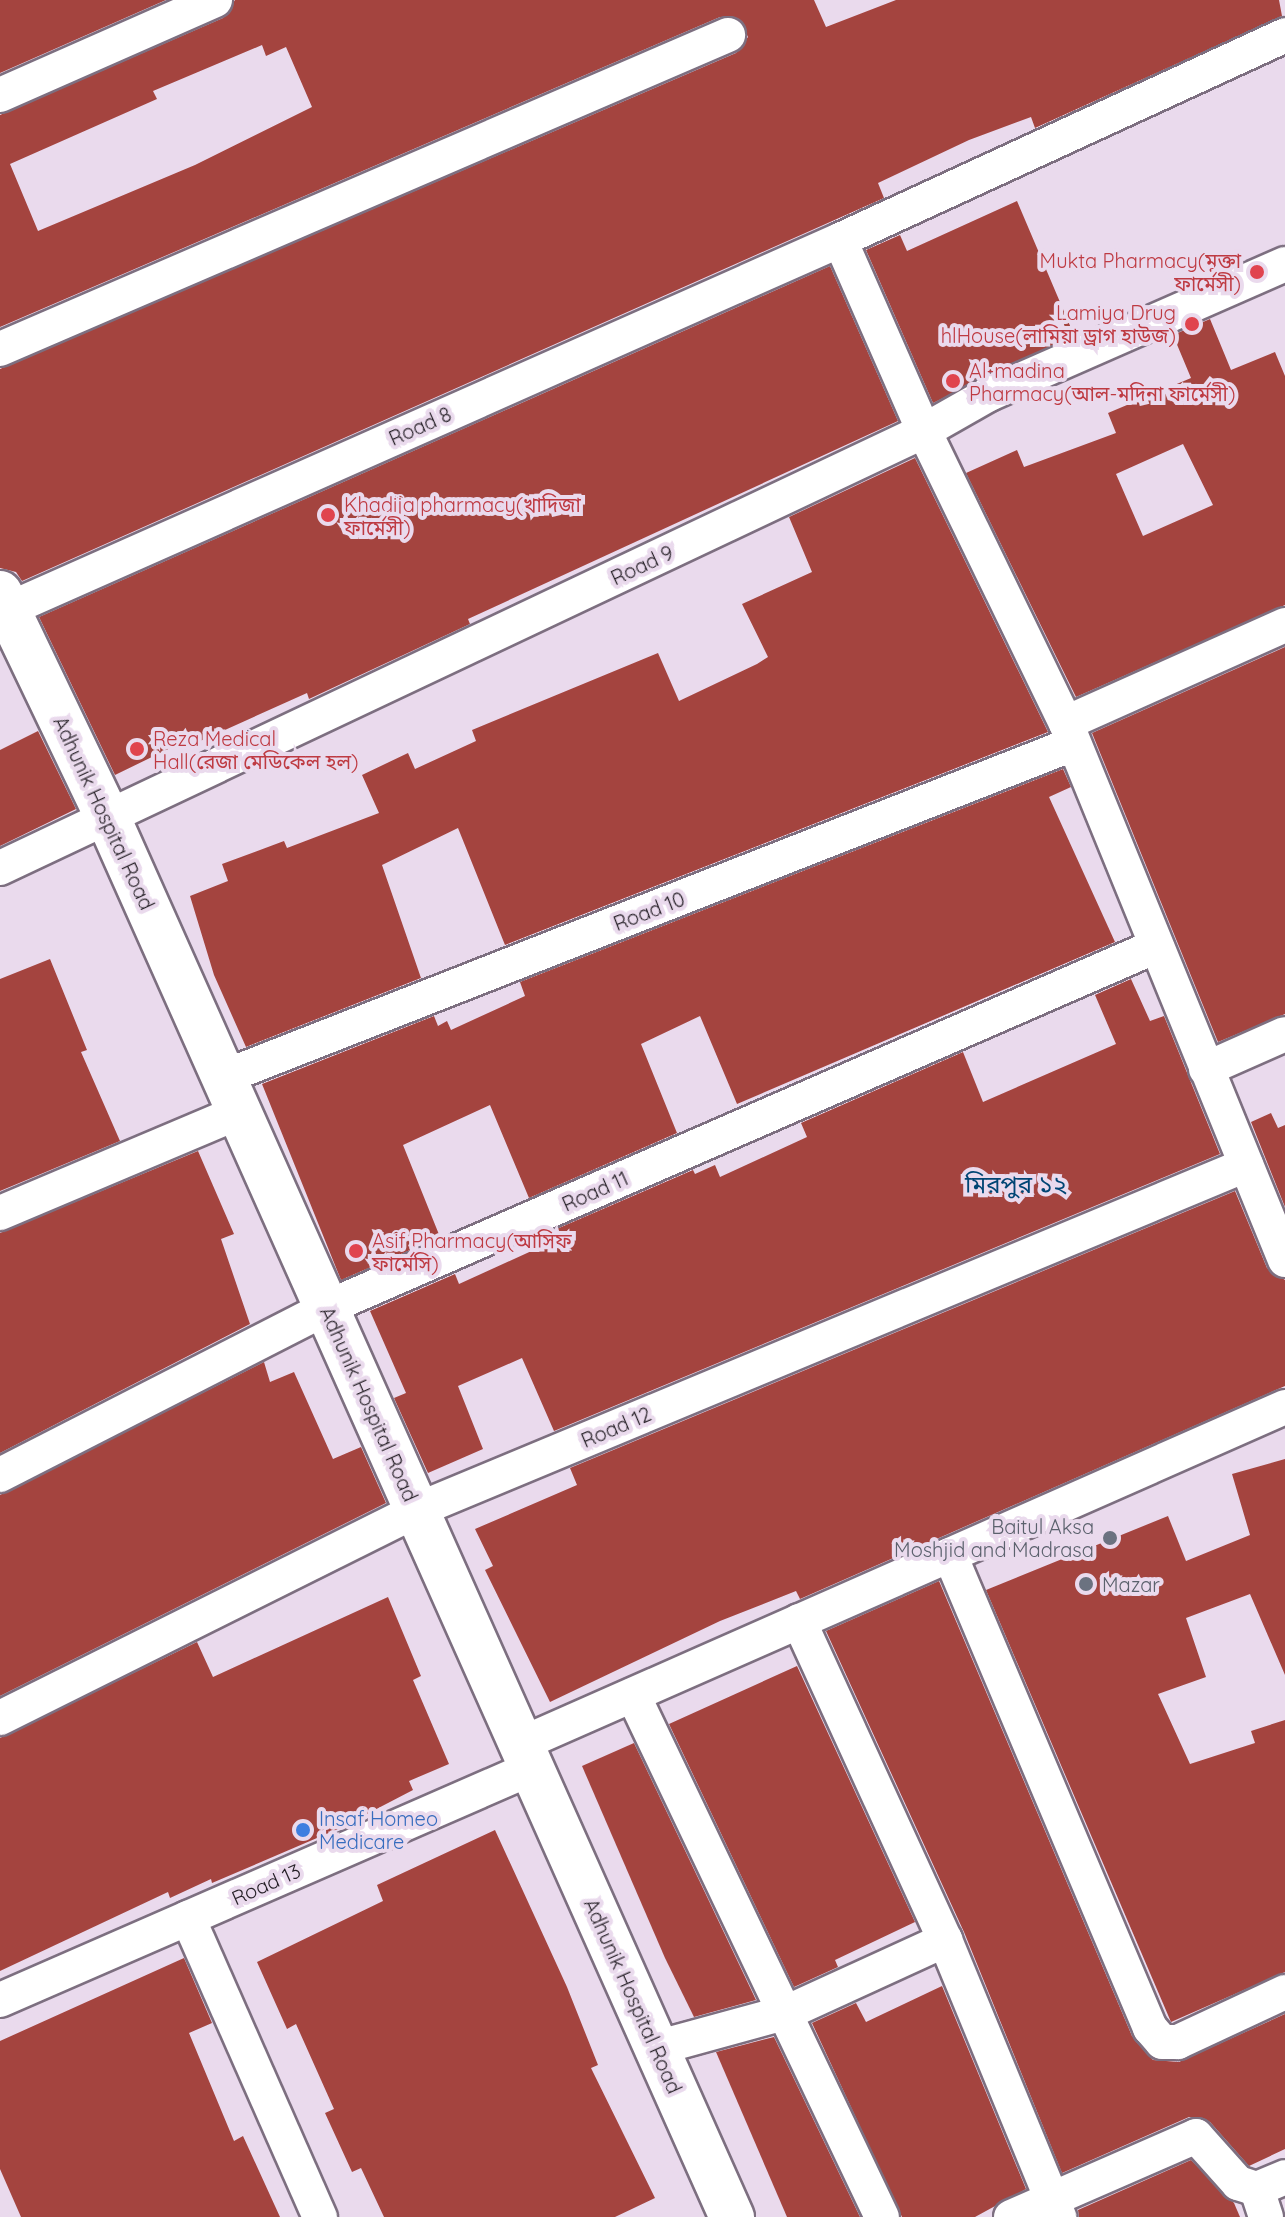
<!DOCTYPE html>
<html>
<head>
<meta charset="utf-8">
<style>
  body { margin:0 }
  #map { position:relative; width:1285px; height:2217px; overflow:hidden; background:#eadaed; font-family:Quicksand,"Noto Sans Bengali",sans-serif }
  div>[style] { position:absolute }
  [style*='--x'] { left:calc(var(--x)*1px); top:calc(var(--y)*1px); width:calc(var(--w)*1px); rotate:calc(var(--a)*1deg) }
  .building>* { inset:0; background:#a4443f }
  .roads { filter:drop-shadow(2px 0 #7d6f80) drop-shadow(-2px 0 #7d6f80) drop-shadow(0 2px #7d6f80) drop-shadow(0 -2px #7d6f80) }
  .minor>* { height:34px; margin:-17px; padding:0 17px; transform-origin:17px; border-radius:17px; background:#fff }
  .tertiary>* { height:44px; margin:-22px; padding:0 22px; transform-origin:22px; border-radius:22px; background:#fff }
  .dots>* { width:22px; height:22px; translate:-50% -50%; box-sizing:border-box; border:4px solid #eadaed; border-radius:50% }
  span { translate:-50% -50%; white-space:nowrap; text-align:center; line-height:1.15; -webkit-text-stroke:8px #eadaed; paint-order:stroke }
  .health-label { font-size:20px; color:#be3a42 }
  .right { translate:-100% -50%; text-align:right }
  .left { translate:0 -50%; text-align:left }
  .street-label { font-size:20px; color:#272128 }
  .worship-label { font-size:20px; color:#5b616d }
  .shop-label { font-size:20px; color:#366cbe }
  .quarter-label { font-size:24px; color:#004574 }
</style>
</head>
<body>
<div id="map">
  <div class="building">
    <div style="clip-path:polygon(0 0,166px 0,0 73px)"></div>
    <div style="clip-path:polygon(evenodd,235px 0,814px 0,826px 27px,896px 0,1279px 0,1282px 16px,1035px 128px,1031px 117px,969px 140px,878px 183px,884px 198px,22px 581px,16px 572px,0 568px,0 369px,736px 53px,748px 37px,739px 19px,720px 17px,0 327px,0 115px,223px 18px,235px 0,262px 45px,266px 56px,286px 47px,312px 107px,195px 165px,38px 231px,10px 164px,157px 99px,153px 91px,262px 45px)"></div>
    <div style="clip-path:polygon(1017px 201px,1074px 335px,933px 403px,866px 250px,900px 235px,907px 251px)"></div>
    <div style="clip-path:polygon(830px 266px,898px 421px,468px 619px,470px 624px,326px 691px,309px 699px,307px 693px,196px 743px,193px 737px,115px 775px,39px 617px)"></div>
    <div style="clip-path:polygon(evenodd,1210px 319px,1231px 370px,1275px 352px,1285px 376px,1285px 605px,1076px 697px,966px 473px,1017px 450px,1024px 467px,1116px 433px,1108px 413px,1191px 378px,1173px 335px,1210px 319px,1183px 444px,1213px 505px,1143px 536px,1116px 474px,1183px 444px)"></div>
    <div style="clip-path:polygon(915px 458px,1048px 732px,505px 945px,458px 828px,382px 865px,421px 978px,246px 1047px,214px 975px,190px 896px,228px 881px,222px 864px,284px 841px,287px 848px,379px 813px,362px 775px,408px 753px,415px 769px,476px 741px,472px 730px,658px 653px,679px 701px,757px 664px,768px 657px,742px 604px,812px 572px,789px 517px)"></div>
    <div style="clip-path:polygon(1285px 647px,1285px 1014px,1218px 1042px,1092px 733px)"></div>
    <div style="clip-path:polygon(38px 731px,76px 809px,0 846px,0 750px)"></div>
    <div style="clip-path:polygon(1063px 769px,1071px 787px,1049px 797px,1115px 942px,737px 1104px,700px 1016px,641px 1044px,677px 1133px,529px 1198px,490px 1105px,403px 1145px,440px 1237px,341px 1280px,262px 1084px,434px 1016px,438px 1026px,447px 1021px,451px 1030px,525px 996px,520px 982px)"></div>
    <div style="clip-path:polygon(50px 959px,87px 1050px,81px 1052px,120px 1141px,0 1191px,0 979px)"></div>
    <div style="clip-path:polygon(1131px 979px,1150px 1021px,1164px 1016px,1220px 1154px,554px 1431px,522px 1358px,458px 1386px,483px 1449px,428px 1473px,394px 1398px,406px 1393px,370px 1311px,455px 1274px,459px 1284px,549px 1243px,545px 1234px,693px 1170px,695px 1174px,715px 1165px,720px 1177px,807px 1137px,801px 1123px,963px 1052px,983px 1102px,1116px 1044px,1095px 995px)"></div>
    <div style="clip-path:polygon(1271px 1113px,1278px 1128px,1285px 1125px,1285px 1207px,1251px 1122px)"></div>
    <div style="clip-path:polygon(198px 1151px,234px 1234px,221px 1239px,250px 1324px,0 1453px,0 1233px)"></div>
    <div style="clip-path:polygon(1235px 1191px,1267px 1268px,1285px 1280px,1285px 1386px,800px 1599px,796px 1591px,720px 1621px,550px 1702px,485px 1570px,493px 1566px,475px 1529px,577px 1485px,570px 1468px)"></div>
    <div style="clip-path:polygon(264px 1362px,270px 1382px,294px 1372px,333px 1459px,361px 1447px,386px 1503px,0 1696px,0 1495px)"></div>
    <div style="clip-path:polygon(1285px 1459px,1285px 1675px,1250px 1594px,1186px 1618px,1206px 1677px,1158px 1694px,1190px 1764px,1255px 1743px,1251px 1731px,1285px 1720px,1285px 1972px,1171px 2022px,986px 1590px,1168px 1516px,1186px 1561px,1250px 1535px,1232px 1474px)"></div>
    <div style="clip-path:polygon(939px 1581px,1132px 2036px,1153px 2060px,1179px 2062px,1285px 2014px,1285px 2149px,1249px 2166px,1210px 2122px,1189px 2117px,1062px 2173px,964px 1932px,826px 1631px)"></div>
    <div style="clip-path:polygon(388px 1597px,421px 1676px,413px 1680px,449px 1764px,409px 1781px,413px 1790px,338px 1829px,212px 1883px,211px 1879px,170px 1898px,168px 1892px,0 1971px,0 1738px,197px 1642px,213px 1677px)"></div>
    <div style="clip-path:polygon(797px 1666px,915px 1922px,835px 1960px,838px 1967px,794px 1987px,669px 1724px)"></div>
    <div style="clip-path:polygon(634px 1743px,756px 2000px,694px 2017px,665px 1958px,582px 1766px)"></div>
    <div style="clip-path:polygon(495px 1830px,567px 1987px,598px 2065px,591px 2068px,655px 2198px,615px 2217px,384px 2217px,361px 2168px,352px 2172px,325px 2113px,334px 2109px,296px 2024px,287px 2029px,257px 1962px,383px 1901px,377px 1885px)"></div>
    <div style="clip-path:polygon(184px 1958px,212px 2023px,189px 2033px,234px 2141px,243px 2136px,280px 2217px,21px 2217px,0 2169px,0 2041px)"></div>
    <div style="clip-path:polygon(942px 1986px,1026px 2189px,975px 2217px,902px 2217px,812px 2023px,856px 2003px,866px 2022px)"></div>
    <div style="clip-path:polygon(774px 2037px,860px 2217px,787px 2217px,716px 2052px)"></div>
    <div style="clip-path:polygon(1191px 2160px,1234px 2203px,1240px 2217px,1079px 2217px,1078px 2210px)"></div>
  </div>
  <div class="roads">
    <div class="minor">
      <div style="--x:0;--y:95;--w:235;--a:-23.8"></div>
      <div style="--x:840;--y:240;--w:209;--a:66.3"></div>
      <div style="--x:924;--y:431;--w:325;--a:64.1"></div>
      <div style="--x:1066;--y:723;--w:580;--a:67.81"></div>
      <div style="--x:0;--y:349;--w:793;--a:-23.33"></div>
      <div style="--x:0;--y:613;--w:919;--a:-23.94"></div>
      <div style="--x:840;--y:240;--w:490;--a:-24.7"></div>
      <div style="--x:1066;--y:723;--w:240;--a:-24.1"></div>
      <div style="--x:0;--y:868;--w:1022;--a:-25.31"></div>
      <div style="--x:924;--y:431;--w:75;--a:-29.6"></div>
      <div style="--x:989;--y:394;--w:323;--a:-23.7"></div>
      <div style="--x:1206;--y:1069;--w:86;--a:-23.9"></div>
      <div style="--x:224;--y:1077;--w:912;--a:-21.42"></div>
      <div style="--x:0;--y:1213;--w:259;--a:-22.9"></div>
      <div style="--x:0;--y:1475;--w:366;--a:-27.1"></div>
      <div style="--x:326;--y:1308;--w:906;--a:-23.56"></div>
      <div style="--x:950;--y:1555;--w:514;--a:67.08"></div>
      <div style="--x:1150;--y:2028;--w:18;--a:49"></div>
      <div style="--x:1162;--y:2042;--w:16;--a:0"></div>
      <div style="--x:1178;--y:2042;--w:118;--a:-25"></div>
      <div style="--x:799;--y:1621;--w:351;--a:65.4"></div>
      <div style="--x:945;--y:1940;--w:300;--a:67.6"></div>
      <div style="--x:633;--y:1695;--w:578;--a:64.5"></div>
      <div style="--x:0;--y:1718;--w:466;--a:-26.5"></div>
      <div style="--x:417;--y:1510;--w:898;--a:-22.6"></div>
      <div style="--x:521;--y:1744;--w:835;--a:-23.8"></div>
      <div style="--x:188;--y:1918;--w:327;--a:66.2"></div>
      <div style="--x:0;--y:2000;--w:580;--a:-23.56"></div>
      <div style="--x:656;--y:2048;--w:137;--a:-15.3"></div>
      <div style="--x:788;--y:2012;--w:173;--a:-24.6"></div>
      <div style="--x:1011;--y:2217;--w:202;--a:-23.6"></div>
      <div style="--x:1196;--y:2136;--w:63;--a:48.2"></div>
      <div style="--x:1238;--y:2183;--w:20;--a:18"></div>
      <div style="--x:1266;--y:2217;--w:29;--a:-108"></div>
      <div style="--x:1257;--y:2189;--w:30;--a:-23"></div>
    </div>
    <div class="tertiary">
      <div style="--x:0;--y:593;--w:252;--a:64.4"></div>
      <div style="--x:109;--y:820;--w:1530;--a:65.97"></div>
    </div>
  </div>
  <div class="dots">
    <div style="left:1257px;top:272px;background:#e0444e"></div>
    <div style="left:1192px;top:324px;background:#e0444e"></div>
    <div style="left:953px;top:381px;background:#e0444e"></div>
    <div style="left:328px;top:515px;background:#e0444e"></div>
    <div style="left:137px;top:749px;background:#e0444e"></div>
    <div style="left:356px;top:1251px;background:#e0444e"></div>
    <div style="left:1110px;top:1538px;background:#6b7280"></div>
    <div style="left:1086px;top:1584px;background:#6b7280"></div>
    <div style="left:303px;top:1830px;background:#3f7fe0"></div>
  </div>
  <div class="health-label">
    <span class="right" style="left:1241px;top:272px">Mukta Pharmacy(মুক্তা<br>ফার্মেসী)</span>
    <span class="right" style="left:1176px;top:324px">Lamiya Drug<br>hlHouse(লামিয়া ড্রাগ হাউজ)</span>
    <span class="left" style="left:969px;top:382px">Al-madina<br>Pharmacy(আল-মদিনা ফার্মেসী)</span>
    <span class="left" style="left:344px;top:516px">Khadija pharmacy(খাদিজা<br>ফার্মেসী)</span>
    <span class="left" style="left:153px;top:750px">Reza Medical<br>Hall(রেজা মেডিকেল হল)</span>
    <span class="left" style="left:372px;top:1252px">Asif Pharmacy(আসিফ<br>ফার্মেসি)</span>
  </div>
  <div class="street-label">
    <span style="left:420px;top:426px;rotate:-24deg">Road 8</span>
    <span style="left:642px;top:565px;rotate:-25deg">Road 9</span>
    <span style="left:104px;top:813px;rotate:65deg">Adhunik Hospital Road</span>
    <span style="left:649px;top:911px;rotate:-21deg">Road 10</span>
    <span style="left:595px;top:1191px;rotate:-24deg">Road 11</span>
    <span style="left:369px;top:1404px;rotate:66deg">Adhunik Hospital Road</span>
    <span style="left:616px;top:1427px;rotate:-23deg">Road 12</span>
    <span style="left:266px;top:1884px;rotate:-24deg">Road 13</span>
    <span style="left:633px;top:1996px;rotate:66deg">Adhunik Hospital Road</span>
  </div>
  <div class="worship-label">
    <span class="right" style="left:1094px;top:1538px">Baitul Aksa<br>Moshjid and Madrasa</span>
    <span class="left" style="left:1102px;top:1584px">Mazar</span>
  </div>
  <div class="shop-label">
    <span class="left" style="left:319px;top:1830px">Insaf Homeo<br>Medicare</span>
  </div>
  <div class="quarter-label">
    <span style="left:1016px;top:1185px">মিরপুর ১২</span>
  </div>
</div>
</body>
</html>
